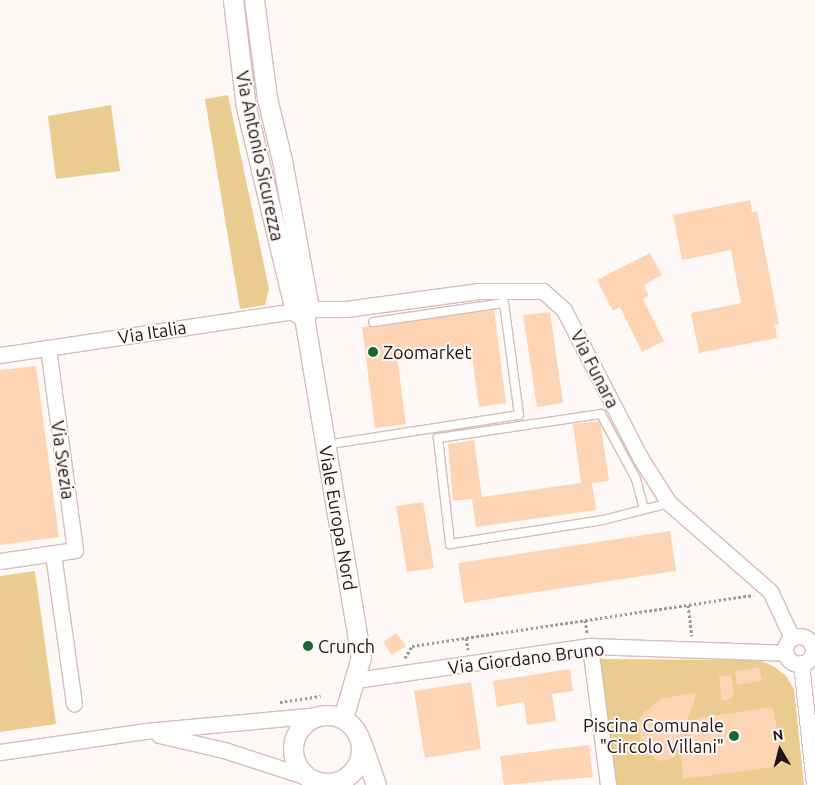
<!DOCTYPE html>
<html>
<head>
<meta charset="utf-8">
<style>
  body { margin:0 }
  #map { position:relative; width:815px; height:785px; overflow:hidden; background:#fef8f7; font-family:Ubuntu,sans-serif }
  div>[style] { position:absolute }
  [style*='--x'] { left:calc(var(--x)*1px); top:calc(var(--y)*1px); width:calc(var(--w)*1px); rotate:calc(var(--a)*1deg) }
  .green>* { inset:0; background:#eacb90 }
  .building>* { inset:0; background:#fed5b4 }
  .path>* { height:3px; margin-top:-1.5px; transform-origin:0; background:repeating-linear-gradient(90deg,#a09896 0 2.5px,transparent 0 5px) }
  .roads { filter:drop-shadow(1px 0 #d7bdb5) drop-shadow(-1px 0 #d7bdb5) drop-shadow(0 1px #d7bdb5) drop-shadow(0 -1px #d7bdb5) }
  .service>* { height:8px; margin:-4px; padding:0 4px; transform-origin:4px; border-radius:4px; background:#fff }
  .minor>* { height:15px; margin:-7.5px; padding:0 7.5px; transform-origin:7.5px; border-radius:7.5px; background:#fff }
  .minor>.ring { margin:-7.5px; padding:0; box-sizing:content-box; background:none; border:15px solid #fff; border-radius:50% }
  .tertiary>* { height:19px; margin:-9.5px; padding:0 9.5px; transform-origin:9.5px; border-radius:9.5px; background:#fff }
  .tertiary>.ring { margin:-9.5px; padding:0; box-sizing:content-box; background:none; border:19px solid #fff; border-radius:50% }
  .dots>* { width:14px; height:14px; translate:-50% -50%; box-sizing:border-box; border:2px solid #fef8f7; border-radius:50% }
  span { translate:-50% -50%; white-space:nowrap; text-align:center; line-height:1.15; -webkit-text-stroke:4px #fef8f7; paint-order:stroke }
  .street-label { font-size:18px; color:#1f1613 }
  .poi-label { font-size:18px; color:#1f1613 }
  .left { translate:0 -50%; text-align:left }
  .right { translate:-100% -50%; text-align:right }
  .north { position:absolute; left:755px; top:725px; width:50px; height:50px; -webkit-text-stroke:4px #fef8f7; paint-order:stroke; rotate:352deg; font-size:14px; font-weight:700; line-height:20px; text-align:center; color:#1f1613 }
  .north::after { content:''; display:block; margin:auto; width:18px; height:22px; background:#1f1613; clip-path:polygon(50% 0,100% 100%,50% 72%,0 100%) }
</style>
</head>
<body>
<div id="map">
  <div class="green">
    <div style="clip-path:polygon(228px 95px,269px 289px,265px 305px,240px 309px,205px 99px)"></div>
    <div style="clip-path:polygon(111px 105px,120px 171px,56px 179px,48px 116px)"></div>
    <div style="clip-path:polygon(35px 571px,56px 724px,0 732px,0 576px)"></div>
    <div style="clip-path:polygon(598px 659px,760px 660px,775px 667px,786px 676px,794px 689px,804px 785px,615px 785px)"></div>
  </div>
  <div class="building">
    <div style="clip-path:polygon(750px 200px,752px 212px,757px 211px,779px 324px,775px 325px,777px 338px,699px 353px,691px 313px,741px 303px,731px 250px,682px 260px,673px 215px)"></div>
    <div style="clip-path:polygon(650px 253px,662px 275px,644px 285px,649px 296px,643px 299px,664px 341px,642px 352px,620px 307px,613px 311px,597px 280px)"></div>
    <div style="clip-path:polygon(494px 310px,506px 403px,479px 407px,471px 347px,397px 357px,406px 424px,375px 428px,362px 327px)"></div>
    <div style="clip-path:polygon(550px 312px,563px 403px,537px 407px,523px 315px)"></div>
    <div style="clip-path:polygon(36px 366px,59px 537px,0 545px,0 370px)"></div>
    <div style="clip-path:polygon(600px 421px,609px 481px,592px 483px,596px 510px,476px 527px,472px 499px,453px 501px,448px 444px,474px 440px,482px 497px,581px 483px,573px 424px)"></div>
    <div style="clip-path:polygon(423px 502px,434px 568px,407px 572px,396px 506px)"></div>
    <div style="clip-path:polygon(670px 531px,676px 571px,464px 603px,458px 563px)"></div>
    <div style="clip-path:polygon(396px 633px,406px 646px,392px 655px,383px 642px)"></div>
    <div style="clip-path:polygon(759px 667px,762px 681px,737px 685px,735px 671px)"></div>
    <div style="clip-path:polygon(570px 669px,573px 691px,552px 694px,556px 721px,527px 725px,524px 702px,497px 707px,493px 681px)"></div>
    <div style="clip-path:polygon(731px 675px,734px 694px,730px 699px,722px 701px,719px 677px)"></div>
    <div style="clip-path:polygon(471px 682px,481px 749px,425px 758px,414px 691px)"></div>
    <div style="clip-path:polygon(697px 693px,688px 718px,689px 730px,679px 739px,675px 757px,662px 761px,655px 759px,650px 751px,643px 752px,638px 720px,644px 713px,662px 698px)"></div>
    <div style="clip-path:polygon(773px 707px,783px 762px,780px 766px,683px 779px,681px 754px,698px 718px)"></div>
    <div style="clip-path:polygon(589px 745px,593px 777px,504px 785px,500px 756px)"></div>
  </div>
  <div class="path">
    <div style="--x:688;--y:605;--w:31;--a:83"></div>
    <div style="--x:585;--y:620;--w:13;--a:81"></div>
    <div style="--x:466;--y:638;--w:12;--a:81"></div>
    <div style="--x:405;--y:658;--w:14;--a:-60"></div>
    <div style="--x:412;--y:646;--w:345;--a:-8.5"></div>
    <div style="--x:280;--y:702;--w:41;--a:-8.3"></div>
  </div>
  <div class="roads">
    <div class="service">
      <div style="--x:325;--y:445;--w:196;--a:-8.8"></div>
      <div style="--x:519;--y:415;--w:113;--a:-97.6"></div>
      <div style="--x:504;--y:303;--w:132;--a:171.7"></div>
      <div style="--x:644;--y:509;--w:31;--a:-105"></div>
      <div style="--x:636;--y:479;--w:74;--a:-118.3"></div>
      <div style="--x:601;--y:414;--w:165;--a:171.6"></div>
      <div style="--x:438;--y:438;--w:107;--a:83.5"></div>
      <div style="--x:450;--y:544;--w:155;--a:-8.9"></div>
      <div style="--x:603;--y:520;--w:68;--a:-14.4"></div>
    </div>
    <div class="minor">
      <div style="--x:309;--y:309;--w:37;--a:0"></div>
      <div style="--x:346;--y:309;--w:134;--a:-7.7"></div>
      <div style="--x:479;--y:291;--w:64;--a:0"></div>
      <div style="--x:543;--y:291;--w:28;--a:42"></div>
      <div style="--x:564;--y:310;--w:168;--a:62.7"></div>
      <div style="--x:641;--y:459;--w:52;--a:57.5"></div>
      <div style="--x:669;--y:503;--w:134;--a:41.1"></div>
      <div style="--x:770;--y:591;--w:52;--a:64.9"></div>
      <div style="--x:0;--y:355;--w:298;--a:-8.5"></div>
      <div style="--x:53;--y:554;--w:151;--a:82"></div>
      <div style="--x:0;--y:561;--w:76;--a:-8.3"></div>
      <div style="--x:75;--y:550;--w:204;--a:-97.6"></div>
      <div class="ring" style="left:785px;top:636px;width:13px;height:13px"></div>
      <div style="--x:590;--y:646;--w:140;--a:82.6"></div>
      <div style="--x:801;--y:663;--w:123;--a:83.9"></div>
      <div style="--x:356;--y:680;--w:236;--a:-8.3"></div>
      <div style="--x:590;--y:646;--w:196;--a:2"></div>
      <div style="--x:159;--y:735;--w:67;--a:13"></div>
      <div style="--x:224;--y:750;--w:87;--a:18"></div>
      <div style="--x:0;--y:752;--w:148;--a:-8.2"></div>
      <div style="--x:146;--y:731;--w:174;--a:-5.3"></div>
    </div>
    <div class="tertiary">
      <div style="--x:233;--y:0;--w:108;--a:83.1"></div>
      <div style="--x:246;--y:107;--w:210;--a:76.5"></div>
      <div style="--x:295;--y:311;--w:11;--a:34"></div>
      <div style="--x:254;--y:0;--w:99;--a:82.4"></div>
      <div style="--x:267;--y:98;--w:64;--a:76.4"></div>
      <div style="--x:282;--y:160;--w:151;--a:79.7"></div>
      <div style="--x:309;--y:309;--w:9;--a:122"></div>
      <div style="--x:304;--y:317;--w:345;--a:80.5"></div>
      <div style="--x:361;--y:657;--w:64;--a:106.4"></div>
      <div class="ring" style="left:293px;top:715px;width:49px;height:49px"></div>
      <div style="--x:362;--y:744;--w:43;--a:71.1"></div>
    </div>
  </div>
  <div class="dots">
    <div style="left:373px;top:352px;background:#176737"></div>
    <div style="left:308px;top:646px;background:#176737"></div>
    <div style="left:734px;top:736px;background:#176737"></div>
  </div>
  <div class="street-label">
    <span style="left:260px;top:156px;rotate:78deg">Via Antonio Sicurezza</span>
    <span style="left:152px;top:332px;rotate:-9deg">Via Italia</span>
    <span style="left:595px;top:369px;rotate:63deg">Via Funara</span>
    <span style="left:63px;top:460px;rotate:82deg">Via Svezia</span>
    <span style="left:338px;top:518px;rotate:80deg">Viale Europa Nord</span>
    <span style="left:526px;top:658px;rotate:-7deg">Via Giordano Bruno</span>
  </div>
  <div class="poi-label">
    <span class="left" style="left:383px;top:352px">Zoomarket</span>
    <span class="left" style="left:318px;top:646px">Crunch</span>
    <span class="right" style="left:724px;top:736px">Piscina Comunale<br>"Circolo Villani"</span>
  </div>
  <div class="north">N</div>
</div>
</body>
</html>
